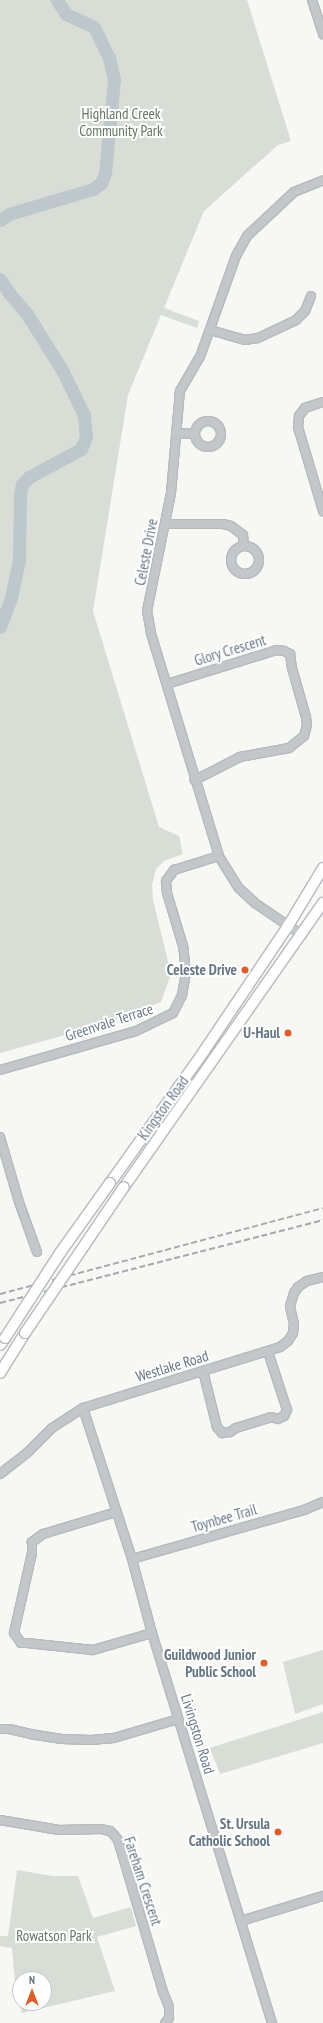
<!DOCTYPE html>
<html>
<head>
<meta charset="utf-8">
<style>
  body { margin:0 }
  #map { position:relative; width:323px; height:2023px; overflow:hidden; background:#f7f7f4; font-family:"PT Sans Narrow",sans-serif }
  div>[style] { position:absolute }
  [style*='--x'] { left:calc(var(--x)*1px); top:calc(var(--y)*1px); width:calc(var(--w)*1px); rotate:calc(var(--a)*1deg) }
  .green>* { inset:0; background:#d8ded5 }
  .river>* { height:13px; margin:-6.5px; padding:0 6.5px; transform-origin:6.5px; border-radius:6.5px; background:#bdc7cc }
  .roads { filter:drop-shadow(1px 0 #b6babe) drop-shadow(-1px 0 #b6babe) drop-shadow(0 1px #b6babe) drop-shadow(0 -1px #b6babe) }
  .minor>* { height:8px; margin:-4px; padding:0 4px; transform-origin:4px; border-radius:4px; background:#c3c7ca }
  .minor>.ring { margin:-4px; padding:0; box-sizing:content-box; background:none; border:8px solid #c3c7ca; border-radius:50% }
  .major>* { height:10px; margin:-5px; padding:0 5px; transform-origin:5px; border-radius:5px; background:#fff }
  .rail>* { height:2px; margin-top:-1px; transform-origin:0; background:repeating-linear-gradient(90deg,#a3a9af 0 6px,transparent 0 9px) }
  .bridges { filter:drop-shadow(1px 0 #b6babe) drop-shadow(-1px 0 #b6babe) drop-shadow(0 1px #b6babe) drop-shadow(0 -1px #b6babe) }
  .major-bridge>* { height:10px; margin:-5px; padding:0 5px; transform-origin:5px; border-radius:5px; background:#fff }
  .dots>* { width:11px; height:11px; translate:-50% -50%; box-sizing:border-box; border:2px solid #fff; border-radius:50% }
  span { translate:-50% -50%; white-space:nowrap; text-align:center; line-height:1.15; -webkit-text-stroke:4px #fff; paint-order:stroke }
  .park-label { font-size:15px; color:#657761 }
  .street-label { font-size:15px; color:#667685 }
  .poi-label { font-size:15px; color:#667685; font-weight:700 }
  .right { translate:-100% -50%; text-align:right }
  .north { position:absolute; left:12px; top:1971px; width:40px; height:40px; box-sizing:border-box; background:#fff; border:1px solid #c2c8ce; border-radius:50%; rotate:0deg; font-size:11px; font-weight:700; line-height:16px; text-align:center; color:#667685 }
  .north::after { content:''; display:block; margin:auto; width:14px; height:18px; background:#e35c28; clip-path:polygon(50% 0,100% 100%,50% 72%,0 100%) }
</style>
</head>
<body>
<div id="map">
  <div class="green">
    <div style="clip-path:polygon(0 0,247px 0,291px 141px,278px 145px,204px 211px,164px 308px,199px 321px,197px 328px,161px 315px,128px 395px,93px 611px,159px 827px,179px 836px,183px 854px,164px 861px,156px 869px,152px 885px,153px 900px,171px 974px,161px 1002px,105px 1024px,0 1053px)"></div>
    <div style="clip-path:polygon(323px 1650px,323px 1704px,295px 1714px,283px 1662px)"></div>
    <div style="clip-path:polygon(323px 1712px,323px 1743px,220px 1774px,210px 1748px)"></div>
    <div style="clip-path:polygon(evenodd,17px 1870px,53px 1876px,78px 1876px,93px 1918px,131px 1907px,136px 1926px,97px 1937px,115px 1991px,22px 2013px,15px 1984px,12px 1948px,0 1946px,0 1936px,8px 1936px,17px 1870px,20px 1979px,44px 1979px,44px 2003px,20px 2003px,20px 1979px)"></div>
  </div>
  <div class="river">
    <div style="--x:0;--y:220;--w:11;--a:-34"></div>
    <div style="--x:9;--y:214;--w:88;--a:-16.6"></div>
    <div style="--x:93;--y:189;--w:10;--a:-37"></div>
    <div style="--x:101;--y:183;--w:11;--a:-68"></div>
    <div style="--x:105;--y:173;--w:94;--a:-84.5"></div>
    <div style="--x:114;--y:79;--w:22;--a:-103"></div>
    <div style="--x:109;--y:58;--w:34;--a:-116"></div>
    <div style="--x:94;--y:27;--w:31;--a:-155"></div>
    <div style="--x:66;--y:14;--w:17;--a:-123"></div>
    <div style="--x:0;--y:279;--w:17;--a:57"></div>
    <div style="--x:9;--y:293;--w:28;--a:49"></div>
    <div style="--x:27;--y:314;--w:66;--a:58"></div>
    <div style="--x:62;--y:370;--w:50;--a:63.9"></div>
    <div style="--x:84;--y:415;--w:22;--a:85"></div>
    <div style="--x:86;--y:437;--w:13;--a:113"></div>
    <div style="--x:81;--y:449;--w:59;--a:151.7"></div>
    <div style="--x:29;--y:477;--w:10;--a:135"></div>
    <div style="--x:22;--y:484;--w:11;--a:100"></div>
    <div style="--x:20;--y:495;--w:65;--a:90.9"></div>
    <div style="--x:19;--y:560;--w:39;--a:102"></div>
    <div style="--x:11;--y:598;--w:31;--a:111"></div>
  </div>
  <div class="roads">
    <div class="minor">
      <div style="--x:312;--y:0;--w:36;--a:72"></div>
      <div style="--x:210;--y:330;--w:36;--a:16"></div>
      <div style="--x:245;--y:340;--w:13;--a:-9"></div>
      <div style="--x:258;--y:338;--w:42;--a:-25.3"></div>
      <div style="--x:296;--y:320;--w:13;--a:-45"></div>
      <div style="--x:305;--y:311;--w:16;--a:-68"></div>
      <div style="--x:323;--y:402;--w:19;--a:162"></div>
      <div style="--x:305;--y:408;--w:10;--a:127"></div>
      <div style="--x:299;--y:416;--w:11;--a:95"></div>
      <div style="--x:298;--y:427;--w:88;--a:73.4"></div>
      <div class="ring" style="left:195px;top:421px;width:18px;height:18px"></div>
      <div style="--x:176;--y:433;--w:19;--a:3"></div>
      <div style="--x:166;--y:524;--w:57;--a:0"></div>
      <div style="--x:223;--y:524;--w:8;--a:14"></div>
      <div style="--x:231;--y:526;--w:15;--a:37"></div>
      <div style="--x:243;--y:535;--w:11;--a:85"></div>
      <div class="ring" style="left:231px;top:546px;width:20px;height:20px"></div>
      <div style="--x:167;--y:684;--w:115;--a:-17.2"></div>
      <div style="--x:277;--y:650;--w:7;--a:8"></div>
      <div style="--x:284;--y:651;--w:7;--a:27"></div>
      <div style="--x:290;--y:654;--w:14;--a:82"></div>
      <div style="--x:292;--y:668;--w:51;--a:74.1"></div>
      <div style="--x:306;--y:717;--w:8;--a:83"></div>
      <div style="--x:307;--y:725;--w:11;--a:105"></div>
      <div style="--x:304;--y:736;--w:19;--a:141"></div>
      <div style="--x:289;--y:748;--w:50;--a:169.6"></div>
      <div style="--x:240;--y:757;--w:51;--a:152.9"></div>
      <div style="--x:302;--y:935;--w:57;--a:-145.8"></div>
      <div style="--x:255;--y:903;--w:23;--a:-137"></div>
      <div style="--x:238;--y:887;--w:36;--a:-122"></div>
      <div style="--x:219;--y:856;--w:233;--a:-107"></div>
      <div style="--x:151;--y:633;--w:22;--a:-100"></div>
      <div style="--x:147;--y:611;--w:120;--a:-78.5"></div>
      <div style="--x:171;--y:493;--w:102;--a:-85"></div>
      <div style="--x:180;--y:391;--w:39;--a:-60"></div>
      <div style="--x:200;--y:357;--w:107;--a:-70.4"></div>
      <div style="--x:236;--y:256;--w:23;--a:-61"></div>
      <div style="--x:247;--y:236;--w:64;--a:-43.1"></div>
      <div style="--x:294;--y:192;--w:31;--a:-22"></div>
      <div style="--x:0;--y:1070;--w:141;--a:-16"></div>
      <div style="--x:136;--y:1031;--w:41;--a:-25.9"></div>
      <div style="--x:173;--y:1013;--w:20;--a:-63"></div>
      <div style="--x:182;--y:995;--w:22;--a:-80"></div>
      <div style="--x:186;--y:973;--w:27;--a:-96"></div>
      <div style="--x:183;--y:946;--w:55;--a:-106.8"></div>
      <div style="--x:167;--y:893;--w:12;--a:-95"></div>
      <div style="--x:166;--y:881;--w:14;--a:-54"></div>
      <div style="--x:174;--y:870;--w:47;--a:-17.3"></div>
      <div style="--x:0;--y:1137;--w:68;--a:73.7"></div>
      <div style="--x:19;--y:1202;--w:53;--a:70.2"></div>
      <div style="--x:203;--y:1371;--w:58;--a:76"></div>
      <div style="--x:217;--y:1427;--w:8;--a:50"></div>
      <div style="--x:222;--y:1433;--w:8;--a:-7"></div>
      <div style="--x:230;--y:1432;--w:7;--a:-34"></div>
      <div style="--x:236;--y:1428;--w:37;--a:-17"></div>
      <div style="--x:271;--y:1417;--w:7;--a:16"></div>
      <div style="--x:278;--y:1419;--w:7;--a:-27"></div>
      <div style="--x:284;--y:1416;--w:7;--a:-63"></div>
      <div style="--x:287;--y:1410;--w:61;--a:-108.1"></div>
      <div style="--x:83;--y:1408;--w:159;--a:72"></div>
      <div style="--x:132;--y:1559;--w:77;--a:74.9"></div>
      <div style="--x:152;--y:1633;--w:408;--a:72.9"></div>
      <div style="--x:0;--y:1474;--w:34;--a:-38"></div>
      <div style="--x:27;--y:1453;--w:35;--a:-45"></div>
      <div style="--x:52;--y:1428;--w:37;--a:-33"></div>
      <div style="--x:83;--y:1408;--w:206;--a:-17.2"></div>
      <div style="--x:280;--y:1347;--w:10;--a:-37"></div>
      <div style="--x:288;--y:1341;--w:9;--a:-58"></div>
      <div style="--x:293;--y:1333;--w:9;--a:-84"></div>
      <div style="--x:294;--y:1324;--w:18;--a:-103"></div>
      <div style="--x:290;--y:1306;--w:14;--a:-73"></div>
      <div style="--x:294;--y:1293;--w:7;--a:-56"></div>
      <div style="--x:298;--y:1287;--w:11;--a:-34"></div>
      <div style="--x:307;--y:1281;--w:16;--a:-14"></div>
      <div style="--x:116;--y:1512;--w:76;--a:163.2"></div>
      <div style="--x:43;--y:1534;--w:14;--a:144"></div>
      <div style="--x:32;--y:1542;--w:11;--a:90"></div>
      <div style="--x:32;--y:1553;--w:82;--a:102.7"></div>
      <div style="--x:14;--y:1633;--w:12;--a:55"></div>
      <div style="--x:21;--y:1643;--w:6;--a:0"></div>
      <div style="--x:27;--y:1643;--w:66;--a:6.1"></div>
      <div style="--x:93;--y:1650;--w:61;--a:-16.1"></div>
      <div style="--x:132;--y:1559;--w:179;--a:-15.9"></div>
      <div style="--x:304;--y:1510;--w:21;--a:-23"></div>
      <div style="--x:0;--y:1729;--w:9;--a:0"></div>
      <div style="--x:9;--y:1729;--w:22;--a:13"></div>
      <div style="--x:30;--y:1734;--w:32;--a:9"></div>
      <div style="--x:62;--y:1739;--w:29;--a:2"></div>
      <div style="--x:91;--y:1740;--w:23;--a:-5"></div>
      <div style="--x:114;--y:1738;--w:67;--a:-16.5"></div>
      <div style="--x:0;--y:1820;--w:60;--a:9.6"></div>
      <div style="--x:59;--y:1830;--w:42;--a:-1.4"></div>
      <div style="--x:101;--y:1829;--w:9;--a:13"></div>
      <div style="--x:110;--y:1831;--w:6;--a:45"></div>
      <div style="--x:114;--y:1835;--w:6;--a:51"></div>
      <div style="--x:118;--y:1840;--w:159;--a:73.5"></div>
      <div style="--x:163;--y:1992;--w:16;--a:68"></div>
      <div style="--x:169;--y:2007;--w:11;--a:90"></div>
      <div style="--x:169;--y:2018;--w:6;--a:129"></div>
      <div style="--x:241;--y:1921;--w:86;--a:-17"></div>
    </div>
    <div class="major">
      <div style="--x:110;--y:1183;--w:162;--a:-54.5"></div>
      <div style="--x:204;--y:1051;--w:151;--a:-56.1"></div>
      <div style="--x:288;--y:926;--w:68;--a:-58.9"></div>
      <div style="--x:124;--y:1187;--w:347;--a:-55"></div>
      <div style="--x:0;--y:1345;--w:9;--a:-54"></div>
      <div style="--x:0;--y:1373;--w:47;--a:-58"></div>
    </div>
  </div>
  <div class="rail">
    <div style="--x:0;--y:1294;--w:334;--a:-14.9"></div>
    <div style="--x:0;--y:1303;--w:333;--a:-14.4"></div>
  </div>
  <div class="bridges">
    <div class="major-bridge">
      <div style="--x:25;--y:1333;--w:176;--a:-55.9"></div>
      <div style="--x:5;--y:1338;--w:101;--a:-57.1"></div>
      <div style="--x:60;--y:1253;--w:86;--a:-54.5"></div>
    </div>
  </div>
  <div class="dots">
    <div style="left:245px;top:970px;background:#e35c28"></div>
    <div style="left:288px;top:1033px;background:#e35c28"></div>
    <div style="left:264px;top:1663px;background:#e35c28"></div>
    <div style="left:278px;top:1832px;background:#e35c28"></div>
  </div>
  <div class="park-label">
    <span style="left:121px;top:122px">Highland Creek<br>Community Park</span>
    <span style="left:54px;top:1936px">Rowatson Park</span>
  </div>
  <div class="street-label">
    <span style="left:146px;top:552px;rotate:-79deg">Celeste Drive</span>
    <span style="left:230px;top:650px;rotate:-17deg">Glory Crescent</span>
    <span style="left:109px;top:1022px;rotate:-18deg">Greenvale Terrace</span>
    <span style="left:163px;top:1108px;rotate:-54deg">Kingston Road</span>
    <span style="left:172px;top:1366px;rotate:-17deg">Westlake Road</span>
    <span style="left:224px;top:1518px;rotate:-16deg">Toynbee Trail</span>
    <span style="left:198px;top:1734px;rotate:73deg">Livingston Road</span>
    <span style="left:143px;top:1881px;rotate:72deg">Fareham Crescent</span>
  </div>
  <div class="poi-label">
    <span class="right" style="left:237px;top:970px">Celeste Drive</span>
    <span class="right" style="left:280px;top:1033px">U-Haul</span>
    <span class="right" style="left:256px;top:1663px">Guildwood Junior<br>Public School</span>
    <span class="right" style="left:270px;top:1832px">St. Ursula<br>Catholic School</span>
  </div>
  <div class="north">N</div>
</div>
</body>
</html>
